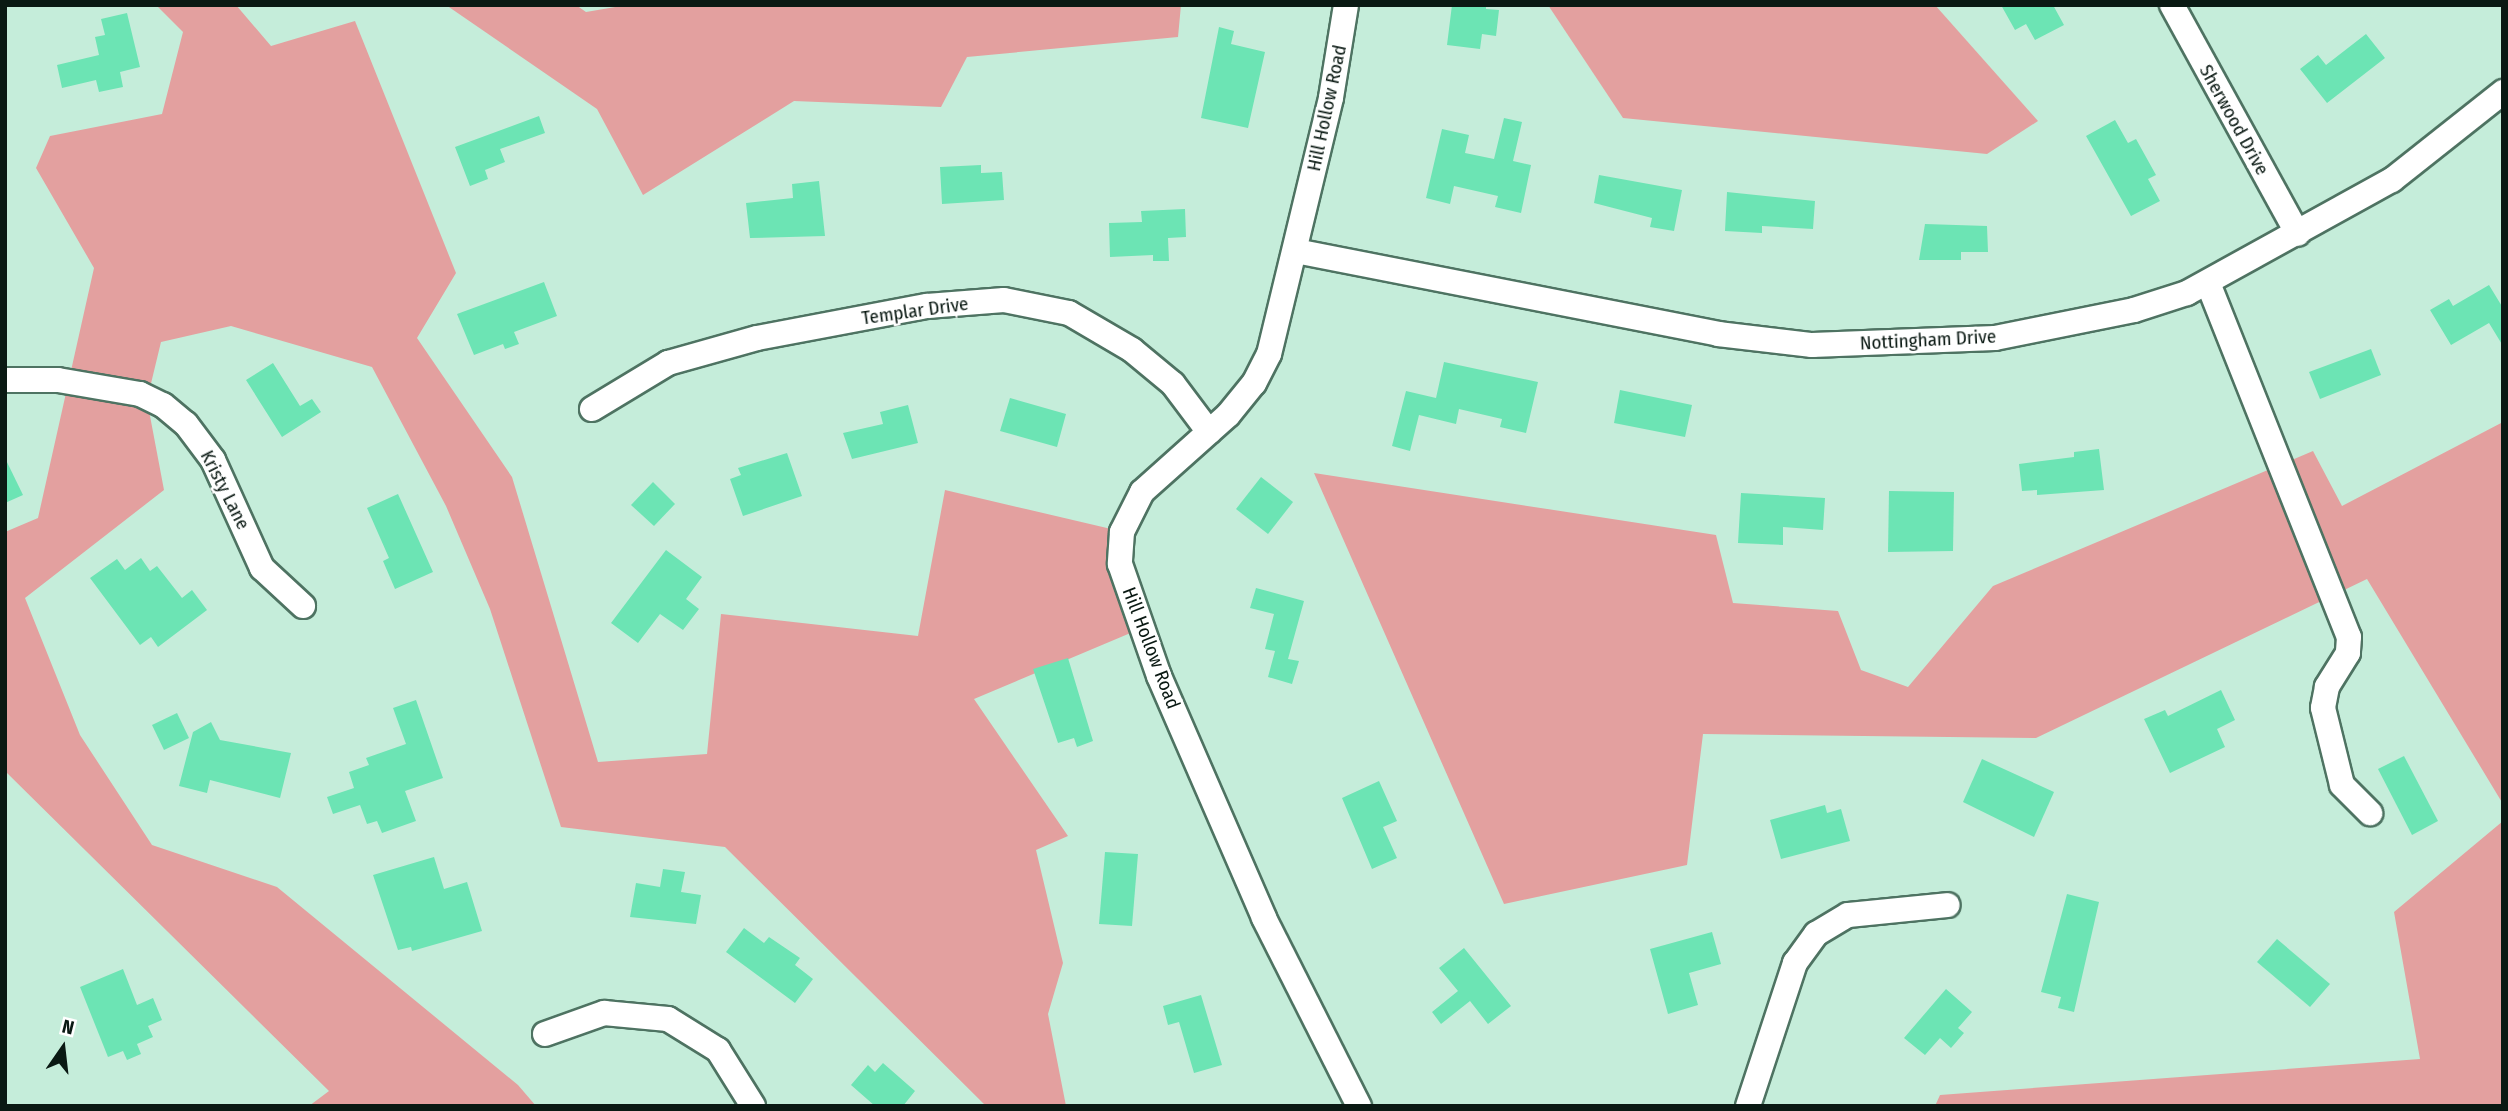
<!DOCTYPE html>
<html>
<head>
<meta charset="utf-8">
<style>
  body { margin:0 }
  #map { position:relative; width:2508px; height:1111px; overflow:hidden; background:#c5edda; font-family:"Fira Sans Condensed",sans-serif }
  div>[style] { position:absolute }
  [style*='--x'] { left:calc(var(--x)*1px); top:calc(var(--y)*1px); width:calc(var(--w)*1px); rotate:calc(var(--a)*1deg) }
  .green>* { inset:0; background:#e3a09f }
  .building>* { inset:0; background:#6ce4b4 }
  .roads { filter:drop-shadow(2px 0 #4e7362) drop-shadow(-2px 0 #4e7362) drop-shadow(0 2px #4e7362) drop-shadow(0 -2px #4e7362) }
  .minor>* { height:24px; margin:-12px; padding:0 12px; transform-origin:12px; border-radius:12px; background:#fff }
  span { translate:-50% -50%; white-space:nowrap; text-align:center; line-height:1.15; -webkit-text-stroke:5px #fff; paint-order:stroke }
  .street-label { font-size:19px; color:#0a1913 }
  .frame { position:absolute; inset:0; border:7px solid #0a1913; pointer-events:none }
  .north { position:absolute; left:28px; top:1013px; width:70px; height:70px; -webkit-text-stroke:5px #fff; paint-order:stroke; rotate:14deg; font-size:19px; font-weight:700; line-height:28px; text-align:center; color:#0a1913 }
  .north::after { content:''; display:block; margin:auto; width:24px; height:32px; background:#0a1913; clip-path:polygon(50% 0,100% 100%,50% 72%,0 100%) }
</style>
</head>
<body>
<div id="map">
  <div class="green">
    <div style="clip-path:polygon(156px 5px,236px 5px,271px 46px,355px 21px,456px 273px,417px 338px,512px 477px,598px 762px,707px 754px,721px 614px,918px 636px,945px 490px,1124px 532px,1140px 629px,974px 699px,1068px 836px,1036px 850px,1063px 963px,1048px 1014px,1066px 1106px,986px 1106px,725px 847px,561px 827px,490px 609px,446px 506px,372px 367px,231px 326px,161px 342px,147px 400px,164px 490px,25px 598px,80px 735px,152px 845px,277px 887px,518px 1085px,536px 1106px,309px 1106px,329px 1091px,5px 771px,5px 532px,38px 518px,94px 268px,36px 168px,50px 136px,162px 114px,183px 32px)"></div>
    <div style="clip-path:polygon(446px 5px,576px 5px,586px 12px,627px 5px,1181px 5px,1178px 37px,967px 57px,941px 107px,794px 101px,643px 195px,597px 109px)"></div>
    <div style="clip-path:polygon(1548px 5px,1935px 5px,2038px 121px,1987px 154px,1623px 118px)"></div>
    <div style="clip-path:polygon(2503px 422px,2503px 804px,2367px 579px,2036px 738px,1703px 734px,1687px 865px,1504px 904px,1314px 473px,1716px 535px,1733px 603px,1838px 611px,1861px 670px,1908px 687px,1993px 586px,2313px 451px,2342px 506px)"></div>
    <div style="clip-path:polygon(2503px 821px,2503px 1103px,2499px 1106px,1935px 1106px,1940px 1095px,2420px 1059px,2394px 912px)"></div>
  </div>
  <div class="building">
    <div style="clip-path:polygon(1452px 5px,1486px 5px,1486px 9px,1499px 10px,1496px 36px,1482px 34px,1480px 49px,1447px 45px)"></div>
    <div style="clip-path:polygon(2001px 5px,2053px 5px,2064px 25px,2035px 40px,2026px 24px,2015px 30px)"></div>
    <div style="clip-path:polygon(127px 13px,140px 67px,120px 72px,123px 87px,99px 92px,96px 80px,62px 88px,57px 65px,99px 55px,95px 37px,105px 35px,101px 19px)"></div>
    <div style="clip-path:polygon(1219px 27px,1234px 31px,1231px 44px,1265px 52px,1248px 128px,1201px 118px)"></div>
    <div style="clip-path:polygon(2366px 34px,2385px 58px,2327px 103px,2300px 69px,2318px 55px,2326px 65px)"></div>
    <div style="clip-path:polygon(539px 116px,545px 133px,500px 149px,505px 162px,485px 170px,488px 179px,470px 186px,455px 147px)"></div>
    <div style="clip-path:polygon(1504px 118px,1522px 122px,1513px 161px,1531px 165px,1521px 213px,1495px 207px,1498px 196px,1454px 186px,1450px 204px,1426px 198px,1442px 129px,1469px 135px,1465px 153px,1494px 159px)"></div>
    <div style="clip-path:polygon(2115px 120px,2128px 143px,2136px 139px,2156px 175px,2148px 179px,2160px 201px,2131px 216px,2086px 136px)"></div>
    <div style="clip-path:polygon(981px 165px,981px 173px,1002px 172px,1004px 200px,942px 204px,940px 167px)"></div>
    <div style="clip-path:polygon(1599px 175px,1682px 190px,1674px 231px,1650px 227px,1652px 218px,1594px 203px)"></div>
    <div style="clip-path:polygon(819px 181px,825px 236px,750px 238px,746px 203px,793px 198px,792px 184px)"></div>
    <div style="clip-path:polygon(1727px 192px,1815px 201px,1813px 229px,1762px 226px,1762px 233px,1725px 231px)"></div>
    <div style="clip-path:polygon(1185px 209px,1186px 237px,1168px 238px,1169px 261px,1153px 261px,1153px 255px,1110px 257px,1109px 223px,1142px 222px,1141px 211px)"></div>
    <div style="clip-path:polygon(1925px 224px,1987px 226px,1988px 252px,1961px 252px,1961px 260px,1919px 260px)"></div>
    <div style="clip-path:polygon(544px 282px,557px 316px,514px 332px,519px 344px,505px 349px,503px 344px,474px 355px,457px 314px)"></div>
    <div style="clip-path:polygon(2489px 285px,2503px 308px,2503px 346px,2489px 323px,2451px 345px,2430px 310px,2449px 299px,2453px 306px)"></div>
    <div style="clip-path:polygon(2371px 349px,2381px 375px,2320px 399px,2309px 372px)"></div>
    <div style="clip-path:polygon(1444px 362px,1538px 382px,1526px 433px,1500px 427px,1502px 419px,1459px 409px,1456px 424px,1419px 415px,1410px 451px,1392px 446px,1406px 391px,1436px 398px)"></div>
    <div style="clip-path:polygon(273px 363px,300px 406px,312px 399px,321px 412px,282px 437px,246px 380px)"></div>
    <div style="clip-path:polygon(1620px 390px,1692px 405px,1685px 437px,1614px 423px)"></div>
    <div style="clip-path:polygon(1010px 398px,1066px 414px,1057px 447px,1000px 431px)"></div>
    <div style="clip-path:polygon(908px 405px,918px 443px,852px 459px,843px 433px,883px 424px,880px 412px)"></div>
    <div style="clip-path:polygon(2099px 449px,2104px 490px,2037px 495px,2037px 490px,2022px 491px,2019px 464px,2074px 457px,2074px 452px)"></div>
    <div style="clip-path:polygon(787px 453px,802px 496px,743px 516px,730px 479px,741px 475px,738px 468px)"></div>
    <div style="clip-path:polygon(5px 458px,23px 495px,5px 503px)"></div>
    <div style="clip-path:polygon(1261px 477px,1293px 502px,1268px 534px,1236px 509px)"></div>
    <div style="clip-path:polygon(653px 482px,675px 504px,654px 526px,631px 505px)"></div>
    <div style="clip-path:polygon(1889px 491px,1954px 492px,1953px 551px,1888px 552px)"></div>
    <div style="clip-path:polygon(1741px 493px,1825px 498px,1823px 530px,1783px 527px,1783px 545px,1738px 543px)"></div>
    <div style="clip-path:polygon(398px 494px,433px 572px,395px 589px,383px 561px,389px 558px,367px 508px)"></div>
    <div style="clip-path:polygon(666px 550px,702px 577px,686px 599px,699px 609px,683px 630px,660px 614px,638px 643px,611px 623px)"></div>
    <div style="clip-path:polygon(141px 558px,150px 571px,157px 566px,182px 598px,192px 590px,207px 610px,158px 647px,151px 637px,140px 645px,90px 578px,117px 559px,125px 570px)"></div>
    <div style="clip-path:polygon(1256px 588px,1304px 601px,1288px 659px,1299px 661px,1292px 684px,1268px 677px,1275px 651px,1265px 649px,1274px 614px,1250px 608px)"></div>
    <div style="clip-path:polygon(1068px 658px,1093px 741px,1077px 747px,1074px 738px,1058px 743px,1033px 669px)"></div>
    <div style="clip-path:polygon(2221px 690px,2235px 720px,2217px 729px,2225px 747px,2170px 773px,2144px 719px,2165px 710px,2168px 716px)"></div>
    <div style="clip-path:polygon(416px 700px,443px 778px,405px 791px,416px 821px,382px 833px,377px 821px,367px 824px,360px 805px,333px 814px,327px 797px,354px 788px,349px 772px,369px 765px,366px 758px,406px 744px,393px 708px)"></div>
    <div style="clip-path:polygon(177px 713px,189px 738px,164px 750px,152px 725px)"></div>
    <div style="clip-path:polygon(211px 722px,220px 740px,291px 753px,280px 798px,210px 780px,207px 793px,179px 786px,193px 732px)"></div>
    <div style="clip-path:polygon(2404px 756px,2438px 821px,2412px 835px,2378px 769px)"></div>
    <div style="clip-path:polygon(1982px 759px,2054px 792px,2034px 837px,1963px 802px)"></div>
    <div style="clip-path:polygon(1379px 781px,1397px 821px,1383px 827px,1397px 858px,1372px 869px,1342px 798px)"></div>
    <div style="clip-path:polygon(1825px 805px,1827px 813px,1841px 809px,1850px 841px,1781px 859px,1770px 820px)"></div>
    <div style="clip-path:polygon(1105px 852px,1138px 854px,1132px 926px,1099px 924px)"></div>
    <div style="clip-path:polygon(434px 857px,444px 889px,467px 882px,482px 931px,412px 951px,411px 947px,398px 950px,373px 875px)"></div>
    <div style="clip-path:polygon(663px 869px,685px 872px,681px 892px,701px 895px,696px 924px,630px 917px,636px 883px,660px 887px)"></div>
    <div style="clip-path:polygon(2067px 894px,2099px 902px,2074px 1012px,2058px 1008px,2061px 997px,2041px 992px)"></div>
    <div style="clip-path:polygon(744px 928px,764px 943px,769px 937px,800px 958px,795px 965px,813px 979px,795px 1003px,726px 952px)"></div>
    <div style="clip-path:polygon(1712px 932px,1721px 964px,1689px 973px,1698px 1005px,1668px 1014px,1650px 949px)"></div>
    <div style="clip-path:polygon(2277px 939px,2330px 984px,2310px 1007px,2257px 962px)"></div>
    <div style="clip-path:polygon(1464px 948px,1511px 1006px,1488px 1024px,1470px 1001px,1441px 1024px,1432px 1012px,1458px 991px,1439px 968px)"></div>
    <div style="clip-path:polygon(123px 969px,137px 1005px,153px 998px,162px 1020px,148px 1026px,153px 1037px,137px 1044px,141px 1054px,127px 1060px,123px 1051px,108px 1057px,80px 987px)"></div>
    <div style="clip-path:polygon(1946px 989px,1972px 1012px,1958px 1028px,1964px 1033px,1951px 1048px,1940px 1038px,1925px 1055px,1904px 1038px)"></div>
    <div style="clip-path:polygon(1201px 995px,1222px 1065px,1194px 1073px,1179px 1022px,1168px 1025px,1163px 1006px)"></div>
    <div style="clip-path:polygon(883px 1063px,915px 1091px,903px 1106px,875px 1106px,851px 1085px,868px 1065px,875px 1072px)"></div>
  </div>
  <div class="roads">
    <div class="minor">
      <div style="--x:1346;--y:5;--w:94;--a:99.2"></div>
      <div style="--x:1331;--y:98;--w:263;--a:103.6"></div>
      <div style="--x:1269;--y:354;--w:33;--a:117"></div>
      <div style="--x:1254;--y:383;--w:41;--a:129.1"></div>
      <div style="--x:1228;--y:415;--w:115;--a:138.2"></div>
      <div style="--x:1142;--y:492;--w:45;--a:116.6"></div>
      <div style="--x:1122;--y:532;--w:32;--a:94"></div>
      <div style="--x:1120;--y:564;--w:119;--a:70.8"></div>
      <div style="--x:1159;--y:676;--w:264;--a:66.5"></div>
      <div style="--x:1264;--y:918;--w:211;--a:63.2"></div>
      <div style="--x:2172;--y:5;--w:261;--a:61.2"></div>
      <div style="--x:1296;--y:251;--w:430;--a:11.1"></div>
      <div style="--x:1718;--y:334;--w:95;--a:6.7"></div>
      <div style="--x:1812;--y:345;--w:183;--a:-2.2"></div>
      <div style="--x:1995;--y:338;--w:142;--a:-11.4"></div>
      <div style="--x:2134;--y:310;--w:56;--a:-17.8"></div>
      <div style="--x:2187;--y:293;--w:234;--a:-28.9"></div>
      <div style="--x:2392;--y:180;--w:142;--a:-38.4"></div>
      <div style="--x:2208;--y:283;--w:381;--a:68.3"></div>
      <div style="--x:2349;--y:637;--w:16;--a:94"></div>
      <div style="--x:2348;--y:653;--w:40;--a:122"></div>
      <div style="--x:2327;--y:687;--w:21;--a:101"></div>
      <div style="--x:2323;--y:708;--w:79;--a:76.1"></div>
      <div style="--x:2342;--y:785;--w:40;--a:45"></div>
      <div style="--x:5;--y:380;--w:53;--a:0"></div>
      <div style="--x:58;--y:380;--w:83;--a:9.7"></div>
      <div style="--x:140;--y:394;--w:25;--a:26"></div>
      <div style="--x:163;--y:405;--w:30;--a:40"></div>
      <div style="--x:186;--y:424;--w:45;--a:53.1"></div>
      <div style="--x:213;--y:460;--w:119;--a:65.6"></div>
      <div style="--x:262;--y:568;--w:56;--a:42.8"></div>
      <div style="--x:592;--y:409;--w:89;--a:-31.2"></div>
      <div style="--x:668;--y:363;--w:92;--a:-15.7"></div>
      <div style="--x:757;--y:338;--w:173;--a:-10.7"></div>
      <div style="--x:927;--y:306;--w:77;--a:-4.5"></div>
      <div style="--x:1004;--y:300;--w:66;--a:11.3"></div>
      <div style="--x:1069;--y:313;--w:73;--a:30.4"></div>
      <div style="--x:1132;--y:350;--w:53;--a:39.7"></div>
      <div style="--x:1173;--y:384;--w:60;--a:53.1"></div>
      <div style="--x:545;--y:1034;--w:63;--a:-19.6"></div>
      <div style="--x:604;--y:1013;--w:64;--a:5.4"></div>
      <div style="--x:668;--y:1019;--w:59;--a:31.8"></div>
      <div style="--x:718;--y:1050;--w:66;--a:58"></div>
      <div style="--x:1748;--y:1106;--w:151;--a:-71.8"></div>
      <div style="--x:1795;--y:963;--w:36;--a:-54"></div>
      <div style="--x:1816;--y:934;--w:37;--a:-31"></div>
      <div style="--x:1848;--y:915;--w:100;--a:-5.7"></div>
    </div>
  </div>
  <div class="street-label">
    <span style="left:1327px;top:108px;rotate:-78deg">Hill Hollow Road</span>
    <span style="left:2234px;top:120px;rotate:61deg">Sherwood Drive</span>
    <span style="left:915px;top:311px;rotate:-8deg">Templar Drive</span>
    <span style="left:1928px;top:340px;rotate:-3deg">Nottingham Drive</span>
    <span style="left:225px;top:490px;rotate:63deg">Kristy Lane</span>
    <span style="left:1151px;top:648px;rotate:69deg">Hill Hollow Road</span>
  </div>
  <div class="frame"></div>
  <div class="north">N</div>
</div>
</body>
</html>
